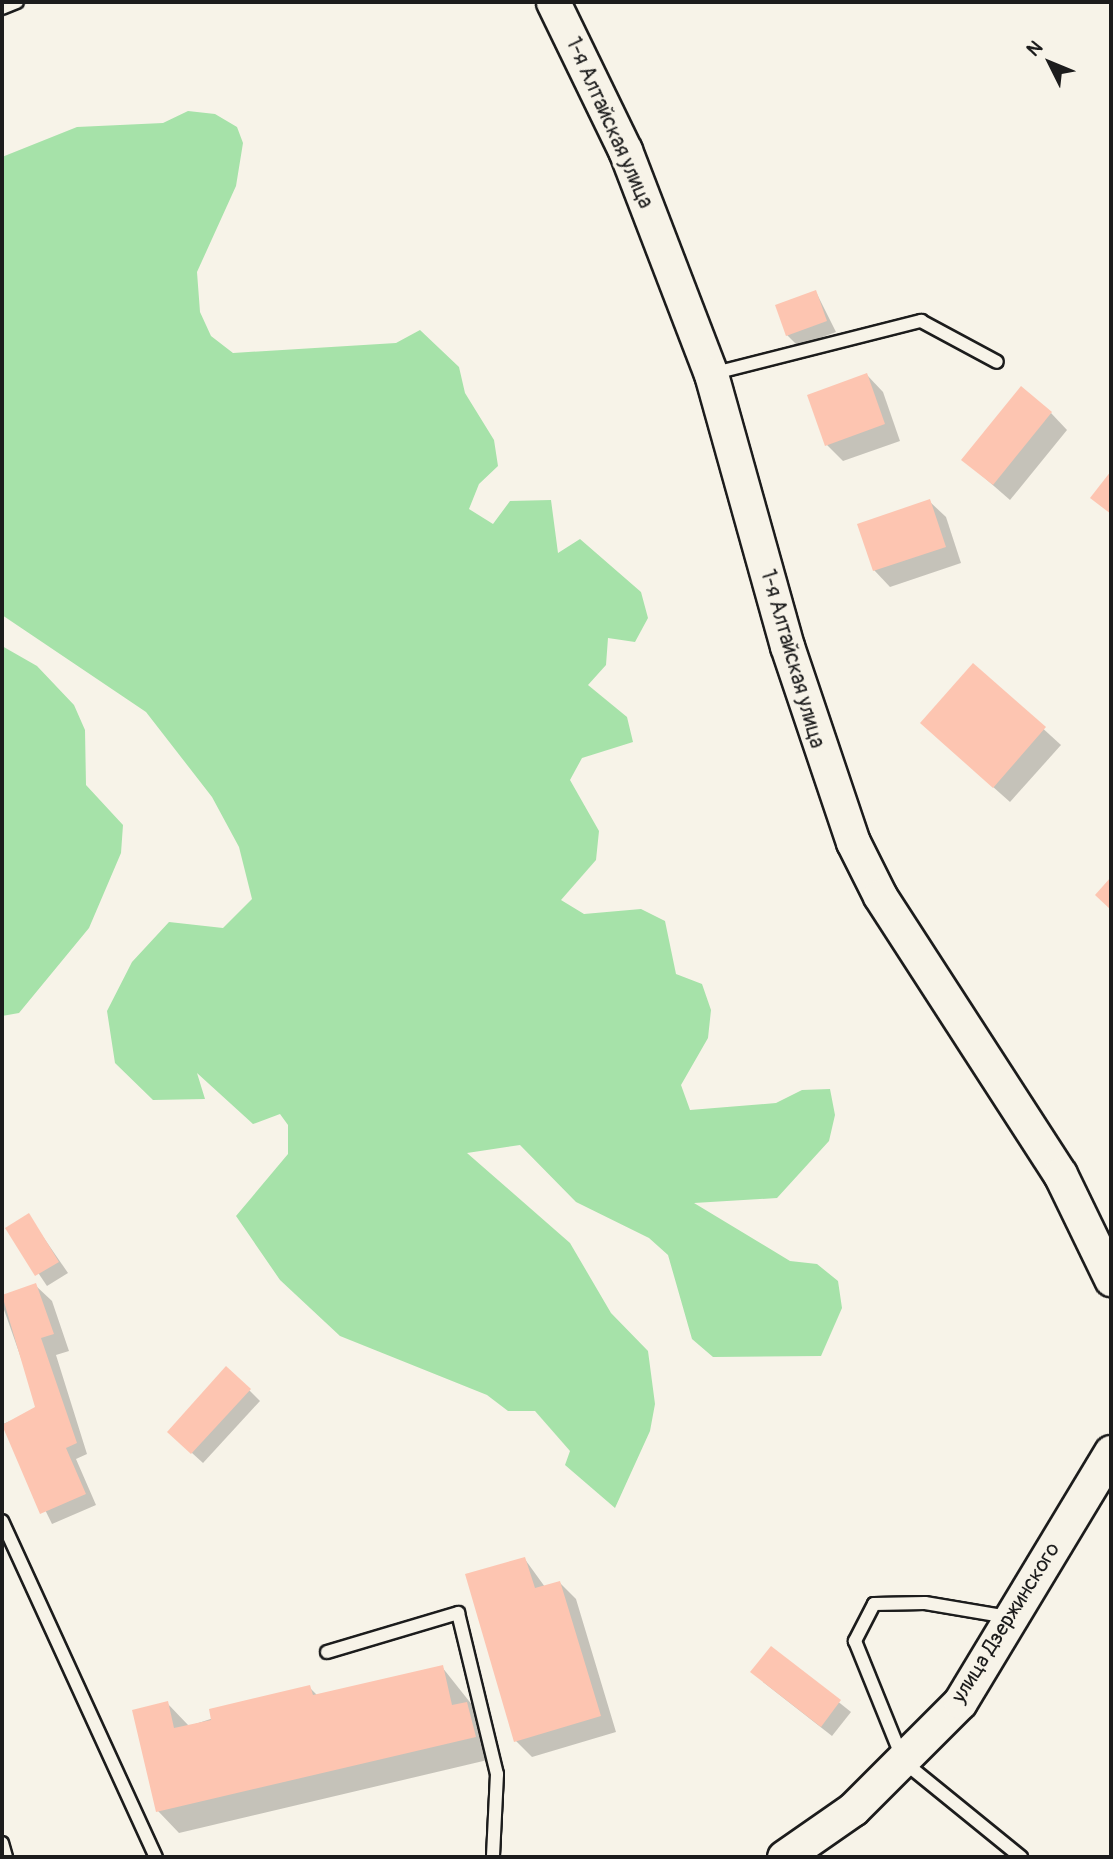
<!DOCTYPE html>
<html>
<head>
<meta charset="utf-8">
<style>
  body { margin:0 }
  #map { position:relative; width:1113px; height:1859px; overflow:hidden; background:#f7f3e8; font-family:Pangolin,sans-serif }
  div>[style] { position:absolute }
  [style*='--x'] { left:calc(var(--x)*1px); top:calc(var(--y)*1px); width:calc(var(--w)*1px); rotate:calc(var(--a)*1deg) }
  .green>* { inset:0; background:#a6e2a9 }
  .shadow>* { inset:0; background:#0003 }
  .building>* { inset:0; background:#fdc5b1 }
  .roads { filter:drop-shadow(2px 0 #1c1c1c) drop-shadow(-2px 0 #1c1c1c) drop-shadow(0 2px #1c1c1c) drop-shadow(0 -2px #1c1c1c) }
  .lane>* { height:12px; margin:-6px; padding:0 6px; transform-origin:6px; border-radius:6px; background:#f7f3e8 }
  .secondary>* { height:33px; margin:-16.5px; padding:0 16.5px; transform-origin:16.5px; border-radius:16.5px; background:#f7f3e8 }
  span { translate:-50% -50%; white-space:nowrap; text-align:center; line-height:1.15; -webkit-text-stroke:7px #f7f3e8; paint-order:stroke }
  .street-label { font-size:21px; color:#1c1c1c }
  .frame { position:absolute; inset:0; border:4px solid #1c1c1c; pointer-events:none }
  .north { position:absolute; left:1015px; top:28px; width:70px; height:70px; -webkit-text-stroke:5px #f7f3e8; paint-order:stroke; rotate:313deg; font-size:19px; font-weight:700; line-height:28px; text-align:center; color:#1c1c1c }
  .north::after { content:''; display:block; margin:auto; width:24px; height:32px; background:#1c1c1c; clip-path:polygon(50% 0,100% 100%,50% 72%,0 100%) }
</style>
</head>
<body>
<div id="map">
  <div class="green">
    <div style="clip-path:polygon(188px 111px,215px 114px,237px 127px,243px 143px,236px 186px,197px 272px,200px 312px,211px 336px,233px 353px,396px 343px,420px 330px,459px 367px,465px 393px,494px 440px,498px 466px,479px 484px,469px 509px,493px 524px,510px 501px,551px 500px,558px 553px,580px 539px,641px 592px,648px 618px,635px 642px,608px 638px,606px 665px,588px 685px,627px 717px,633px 742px,582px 758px,570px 780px,599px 831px,596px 860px,561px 900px,584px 914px,641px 909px,665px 921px,676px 974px,702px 984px,711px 1010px,708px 1038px,681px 1085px,690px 1110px,776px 1103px,802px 1090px,830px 1089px,835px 1115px,829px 1141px,777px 1198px,694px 1203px,790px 1261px,817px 1264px,838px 1281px,842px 1308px,821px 1356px,713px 1357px,692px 1339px,668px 1255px,649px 1238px,576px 1202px,520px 1145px,467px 1153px,570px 1243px,611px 1313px,648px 1351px,655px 1404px,650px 1431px,615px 1508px,565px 1465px,570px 1451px,535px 1411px,508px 1411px,487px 1395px,340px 1336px,280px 1280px,236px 1216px,288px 1154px,288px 1125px,280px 1114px,253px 1124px,197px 1073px,205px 1099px,153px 1100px,115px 1063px,107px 1011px,132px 962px,169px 922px,223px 928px,252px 899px,239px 847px,212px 797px,146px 712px,2px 615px,2px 157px,77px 127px,163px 123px)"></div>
    <div style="clip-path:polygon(2px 646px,37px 666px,74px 705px,85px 730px,86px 785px,123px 825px,121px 853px,89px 928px,19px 1013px,2px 1016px)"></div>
  </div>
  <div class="shadow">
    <div style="clip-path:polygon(816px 292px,836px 332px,798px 346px,787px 335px)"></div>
    <div style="clip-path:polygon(867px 375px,883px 392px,900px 441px,843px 461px,827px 445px)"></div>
    <div style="clip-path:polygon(1051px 413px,1067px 430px,1010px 500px,964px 460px)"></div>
    <div style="clip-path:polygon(929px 501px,946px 517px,961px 563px,890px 587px,874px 570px)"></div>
    <div style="clip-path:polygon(973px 665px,1061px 745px,1010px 802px,939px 739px)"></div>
    <div style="clip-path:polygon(28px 1215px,68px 1273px,47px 1286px,8px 1228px)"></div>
    <div style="clip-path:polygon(35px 1285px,52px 1301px,69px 1351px,56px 1355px,87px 1454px,76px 1459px,96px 1505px,52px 1524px,3px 1424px,39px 1409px,2px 1304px,2px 1297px)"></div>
    <div style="clip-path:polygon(249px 1390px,260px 1401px,203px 1463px,180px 1442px)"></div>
    <div style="clip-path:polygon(524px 1558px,545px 1587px,560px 1583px,576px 1599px,616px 1732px,532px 1757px,516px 1741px)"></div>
    <div style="clip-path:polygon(771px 1648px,851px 1712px,832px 1736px,763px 1682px)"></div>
    <div style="clip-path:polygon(442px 1667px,488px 1725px,496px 1758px,179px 1833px,158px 1811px,167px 1703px,189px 1726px,309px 1687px,318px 1696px)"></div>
  </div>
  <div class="building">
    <div style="clip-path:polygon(816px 290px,827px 321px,786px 336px,775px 305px)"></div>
    <div style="clip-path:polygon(867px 373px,885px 424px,825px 446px,807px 395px)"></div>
    <div style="clip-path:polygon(1021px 386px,1052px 412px,993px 485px,961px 460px)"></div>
    <div style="clip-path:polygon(1111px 471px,1111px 514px,1090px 498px)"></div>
    <div style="clip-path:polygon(930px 499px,946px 547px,873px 571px,857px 524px)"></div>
    <div style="clip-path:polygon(973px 663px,1046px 727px,993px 788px,920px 723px)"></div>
    <div style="clip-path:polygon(1111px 877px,1111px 910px,1095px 895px)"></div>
    <div style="clip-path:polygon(29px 1213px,59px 1262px,35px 1276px,5px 1228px)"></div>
    <div style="clip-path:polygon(36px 1283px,54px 1334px,41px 1338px,77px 1443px,66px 1448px,86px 1494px,40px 1514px,2px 1425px,35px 1407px,2px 1295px)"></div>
    <div style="clip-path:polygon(226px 1366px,251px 1389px,191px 1454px,167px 1432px)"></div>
    <div style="clip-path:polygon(525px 1557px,535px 1588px,560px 1581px,601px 1716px,514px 1742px,465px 1574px)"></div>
    <div style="clip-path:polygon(771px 1646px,841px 1700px,821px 1727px,750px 1672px)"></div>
    <div style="clip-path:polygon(443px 1665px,452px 1705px,467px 1702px,476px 1737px,156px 1812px,132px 1710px,168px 1701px,174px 1728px,211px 1720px,209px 1709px,310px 1685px,313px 1695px)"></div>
  </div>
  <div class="roads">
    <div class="lane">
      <div style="--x:2;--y:8;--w:16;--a:-22"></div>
      <div style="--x:711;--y:374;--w:217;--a:-14.2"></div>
      <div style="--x:921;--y:321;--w:86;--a:28.3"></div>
      <div style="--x:2;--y:1521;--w:370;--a:65.4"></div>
      <div style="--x:1008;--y:1617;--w:84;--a:-170.4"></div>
      <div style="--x:925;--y:1603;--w:51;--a:178.9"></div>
      <div style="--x:874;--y:1604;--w:42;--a:117.2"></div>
      <div style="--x:855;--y:1641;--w:131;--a:68"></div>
      <div style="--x:904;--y:1762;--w:151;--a:39.1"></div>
      <div style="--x:327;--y:1652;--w:137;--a:-16.6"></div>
      <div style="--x:458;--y:1613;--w:166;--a:76.4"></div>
      <div style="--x:497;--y:1774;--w:83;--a:92.8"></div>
      <div style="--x:2;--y:1843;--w:15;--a:74"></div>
    </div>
    <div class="secondary">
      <div style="--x:553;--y:2;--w:165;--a:64.1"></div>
      <div style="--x:625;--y:150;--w:240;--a:69"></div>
      <div style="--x:711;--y:374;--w:282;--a:74.4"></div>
      <div style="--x:787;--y:646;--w:207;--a:71.4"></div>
      <div style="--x:853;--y:842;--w:60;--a:63.4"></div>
      <div style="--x:880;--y:896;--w:331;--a:57.1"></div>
      <div style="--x:1060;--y:1174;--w:117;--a:64.1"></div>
      <div style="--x:784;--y:1857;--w:84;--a:-34.8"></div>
      <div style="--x:853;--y:1809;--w:151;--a:-45"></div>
      <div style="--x:960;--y:1702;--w:292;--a:-58.9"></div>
    </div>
  </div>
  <div class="street-label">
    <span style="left:609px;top:123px;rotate:66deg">1-я Алтайская улица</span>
    <span style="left:792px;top:659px;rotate:74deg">1-я Алтайская улица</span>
    <span style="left:1006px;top:1623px;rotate:-58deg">улица Дзержинского</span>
  </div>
  <div class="frame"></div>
  <div class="north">N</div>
</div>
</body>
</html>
